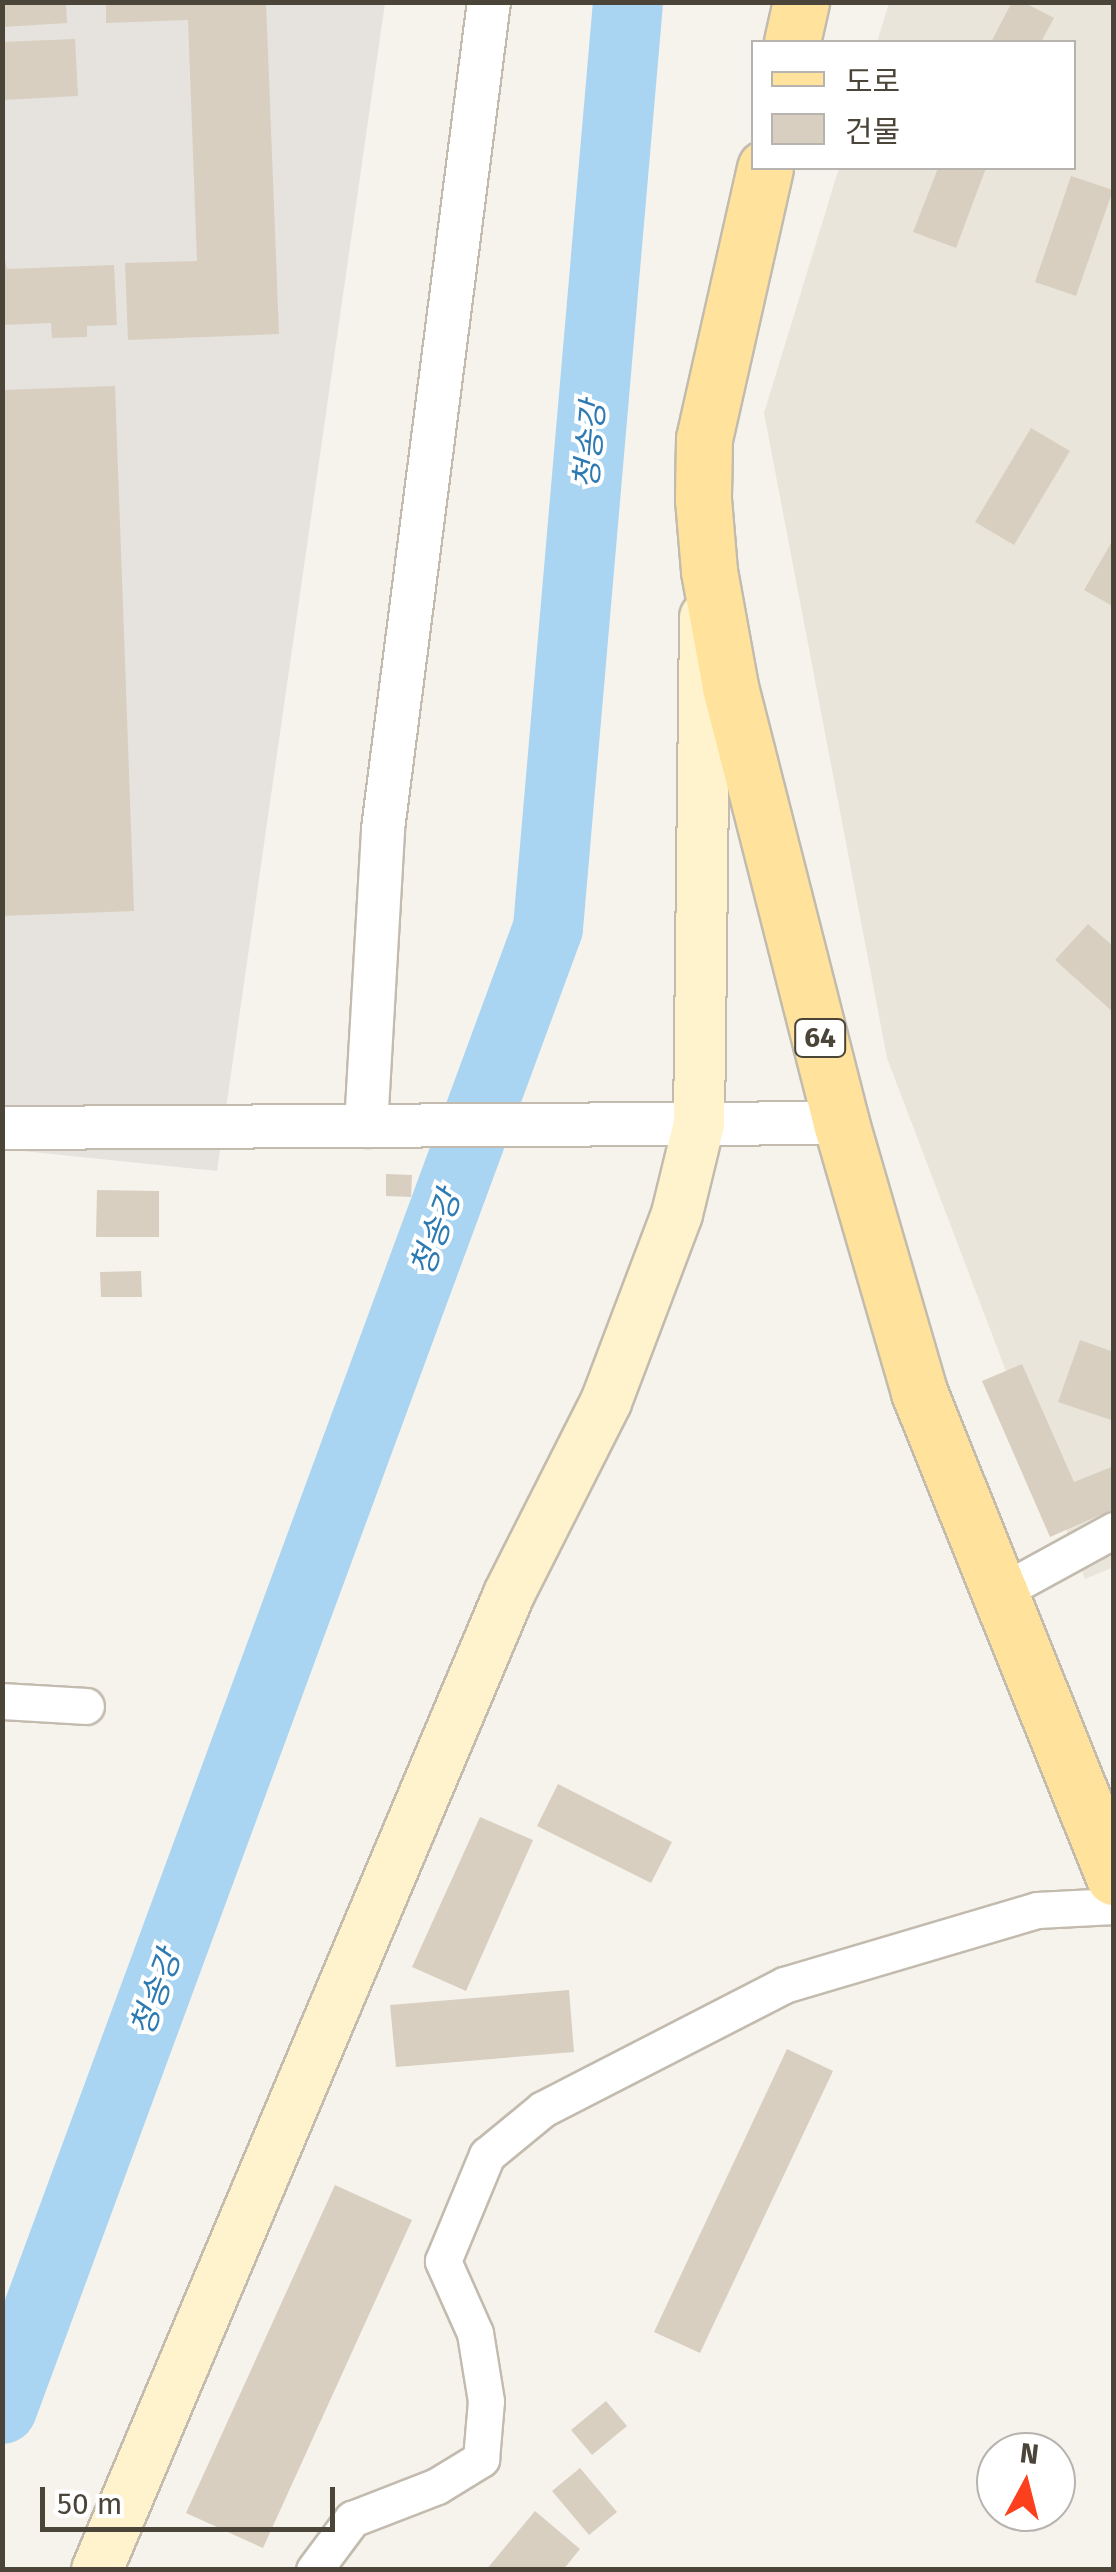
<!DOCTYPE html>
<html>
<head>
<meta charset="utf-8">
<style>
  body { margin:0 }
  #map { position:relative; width:1116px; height:2572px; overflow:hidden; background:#f6f3ec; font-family:"Fira Sans","Noto Sans KR",sans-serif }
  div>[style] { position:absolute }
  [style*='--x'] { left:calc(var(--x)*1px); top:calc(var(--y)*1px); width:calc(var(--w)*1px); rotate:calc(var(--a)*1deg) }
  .residential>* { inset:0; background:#eae5da }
  .industrial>* { inset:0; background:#e6e2dd }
  .river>* { height:70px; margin:-35px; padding:0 35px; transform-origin:35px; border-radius:35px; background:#a9d4f2 }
  .building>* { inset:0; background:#d8cfc1 }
  .roads { filter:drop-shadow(2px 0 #c2bbae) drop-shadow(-2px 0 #c2bbae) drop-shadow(0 2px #c2bbae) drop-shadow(0 -2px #c2bbae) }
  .minor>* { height:35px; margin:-17.5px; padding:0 17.5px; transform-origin:17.5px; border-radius:17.5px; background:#fff }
  .tertiary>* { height:42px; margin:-21px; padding:0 21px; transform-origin:21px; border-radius:21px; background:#fff }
  .secondary>* { height:50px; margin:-25px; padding:0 25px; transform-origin:25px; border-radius:25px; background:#fff3cd }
  .primary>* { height:55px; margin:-27.5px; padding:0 27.5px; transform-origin:27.5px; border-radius:27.5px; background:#ffe39c }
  span { translate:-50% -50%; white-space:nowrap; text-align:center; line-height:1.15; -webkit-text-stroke:8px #fff; paint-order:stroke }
  .shield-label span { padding:2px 8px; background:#fff; border:2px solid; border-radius:8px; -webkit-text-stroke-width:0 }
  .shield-label { font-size:28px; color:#4b4439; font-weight:700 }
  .water-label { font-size:32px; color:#2e7ab2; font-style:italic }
  .frame { position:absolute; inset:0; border:5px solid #4b4439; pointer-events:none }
  .legend { position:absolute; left:751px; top:40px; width:325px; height:130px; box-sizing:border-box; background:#fff; border:2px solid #b7b4b0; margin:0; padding:12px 18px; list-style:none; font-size:30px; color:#4b4439 }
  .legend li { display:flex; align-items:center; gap:20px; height:50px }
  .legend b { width:50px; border:2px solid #b7b4b0 }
  .north { position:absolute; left:976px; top:2432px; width:100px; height:100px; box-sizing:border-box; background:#fff; border:2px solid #b7b4b0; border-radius:50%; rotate:7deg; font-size:28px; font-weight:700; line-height:40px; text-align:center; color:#4b4439 }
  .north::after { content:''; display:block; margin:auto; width:35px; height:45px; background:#fc3f1d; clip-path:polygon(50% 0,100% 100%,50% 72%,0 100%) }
  .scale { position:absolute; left:40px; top:2487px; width:295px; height:45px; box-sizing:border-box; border:5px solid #4b4439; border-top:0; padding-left:12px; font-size:30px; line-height:35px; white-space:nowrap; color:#4b4439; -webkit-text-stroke:8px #fff; paint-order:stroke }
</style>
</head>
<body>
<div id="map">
  <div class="residential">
    <div style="clip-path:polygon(889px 3px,1113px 3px,1114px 1567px,1085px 1579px,887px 1058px,764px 413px,839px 168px,1074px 168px,1074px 42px,877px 42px)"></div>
  </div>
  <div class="industrial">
    <div style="clip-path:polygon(3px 3px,385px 3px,217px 1171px,3px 1149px)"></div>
  </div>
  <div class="river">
    <div style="--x:2;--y:2409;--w:1578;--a:-69.76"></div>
    <div style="--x:548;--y:928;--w:929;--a:-85.06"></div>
  </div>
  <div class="building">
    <div style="clip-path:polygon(2px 2px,66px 2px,67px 23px,2px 27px)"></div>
    <div style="clip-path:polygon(106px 2px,266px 2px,279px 334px,128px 340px,125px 263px,197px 261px,188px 20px,106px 23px)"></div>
    <div style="clip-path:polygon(1012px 2px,1023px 2px,1054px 18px,1041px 42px,991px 42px)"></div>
    <div style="clip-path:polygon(75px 39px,78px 96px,2px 100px,2px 42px)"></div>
    <div style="clip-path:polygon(938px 168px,986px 168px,956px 248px,913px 232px)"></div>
    <div style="clip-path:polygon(1071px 176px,1113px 190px,1076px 296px,1035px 282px)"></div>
    <div style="clip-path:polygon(2px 247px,7px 269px,114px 265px,117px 325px,87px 326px,87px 337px,52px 338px,51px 323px,2px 325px)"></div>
    <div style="clip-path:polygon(115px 386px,134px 911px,2px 916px,2px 390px)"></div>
    <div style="clip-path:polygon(1031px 428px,1070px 451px,1014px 545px,975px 522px)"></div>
    <div style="clip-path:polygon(1114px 538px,1114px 607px,1084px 590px)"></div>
    <div style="clip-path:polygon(1088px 924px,1114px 947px,1114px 1013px,1055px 960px)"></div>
    <div style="clip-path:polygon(386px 1174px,412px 1175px,411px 1197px,386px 1196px)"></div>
    <div style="clip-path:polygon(97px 1190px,159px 1191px,159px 1237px,96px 1237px)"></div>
    <div style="clip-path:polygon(141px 1271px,142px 1297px,101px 1297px,100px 1272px)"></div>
    <div style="clip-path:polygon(1080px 1340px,1114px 1352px,1114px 1421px,1058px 1402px)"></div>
    <div style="clip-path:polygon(1022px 1364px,1074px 1482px,1114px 1466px,1114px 1509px,1050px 1537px,982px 1381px)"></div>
    <div style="clip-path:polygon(558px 1784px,672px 1842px,651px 1883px,537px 1826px)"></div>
    <div style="clip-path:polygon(480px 1817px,533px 1840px,466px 1991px,412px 1967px)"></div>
    <div style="clip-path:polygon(569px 1990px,574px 2052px,396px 2067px,390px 2005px)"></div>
    <div style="clip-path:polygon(787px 2049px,833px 2071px,700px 2353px,654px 2332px)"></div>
    <div style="clip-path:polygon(335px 2185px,412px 2220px,263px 2548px,186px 2513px)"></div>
    <div style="clip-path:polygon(606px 2401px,627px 2426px,592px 2455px,571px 2430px)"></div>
    <div style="clip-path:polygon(580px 2468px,617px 2512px,589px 2535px,552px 2491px)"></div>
    <div style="clip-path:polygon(535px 2511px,580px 2549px,563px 2570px,486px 2570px)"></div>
  </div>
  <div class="roads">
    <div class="minor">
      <div style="--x:999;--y:1593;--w:131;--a:-28.7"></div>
      <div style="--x:2;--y:1701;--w:84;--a:3.4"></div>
      <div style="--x:314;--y:2570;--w:64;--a:-53.3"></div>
      <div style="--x:352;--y:2519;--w:91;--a:-21.2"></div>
      <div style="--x:437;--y:2486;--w:52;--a:-31.5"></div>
      <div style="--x:481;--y:2459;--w:58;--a:-85.1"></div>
      <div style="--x:486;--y:2401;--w:69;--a:-99.2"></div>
      <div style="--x:475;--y:2333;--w:79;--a:-114"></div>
      <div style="--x:443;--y:2261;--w:115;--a:-67.5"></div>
      <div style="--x:487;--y:2155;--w:72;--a:-39.4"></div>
      <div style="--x:543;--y:2109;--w:271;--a:-27.2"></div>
      <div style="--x:784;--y:1985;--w:264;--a:-16.5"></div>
      <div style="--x:1037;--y:1910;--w:77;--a:-3"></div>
    </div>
    <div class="tertiary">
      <div style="--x:366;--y:1126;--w:297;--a:-86.7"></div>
      <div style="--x:383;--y:829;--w:834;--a:-82.7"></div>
      <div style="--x:2;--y:1128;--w:839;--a:-0.34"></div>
    </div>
    <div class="secondary">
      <div style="--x:97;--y:2570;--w:1059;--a:-67.11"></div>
      <div style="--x:509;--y:1594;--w:215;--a:-63.2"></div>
      <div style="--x:606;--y:1402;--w:201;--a:-69.3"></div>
      <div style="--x:677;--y:1214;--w:93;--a:-76.3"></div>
      <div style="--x:699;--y:1124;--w:507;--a:-89.32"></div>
    </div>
    <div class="primary">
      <div style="--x:792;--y:42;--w:41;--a:-77.3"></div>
      <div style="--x:765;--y:168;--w:278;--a:102.7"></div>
      <div style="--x:704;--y:439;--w:60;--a:91"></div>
      <div style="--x:703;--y:499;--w:72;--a:85.2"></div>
      <div style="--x:709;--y:571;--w:118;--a:79.7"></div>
      <div style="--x:730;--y:687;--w:450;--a:75.7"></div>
      <div style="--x:841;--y:1123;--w:280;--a:73.8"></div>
      <div style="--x:919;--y:1392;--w:523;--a:68.1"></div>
    </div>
  </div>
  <div class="shield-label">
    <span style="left:820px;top:1038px">64</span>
  </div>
  <div class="water-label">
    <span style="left:590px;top:445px;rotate:-85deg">청송강</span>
    <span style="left:436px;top:1233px;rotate:-70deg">청송강</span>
    <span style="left:156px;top:1993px;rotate:-70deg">청송강</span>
  </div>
  <div class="frame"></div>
  <ul class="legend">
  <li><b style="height:12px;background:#ffe39c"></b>도로</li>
  <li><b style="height:28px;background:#d8cfc1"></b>건물</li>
  </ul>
  <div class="north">N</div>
  <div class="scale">50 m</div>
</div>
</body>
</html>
